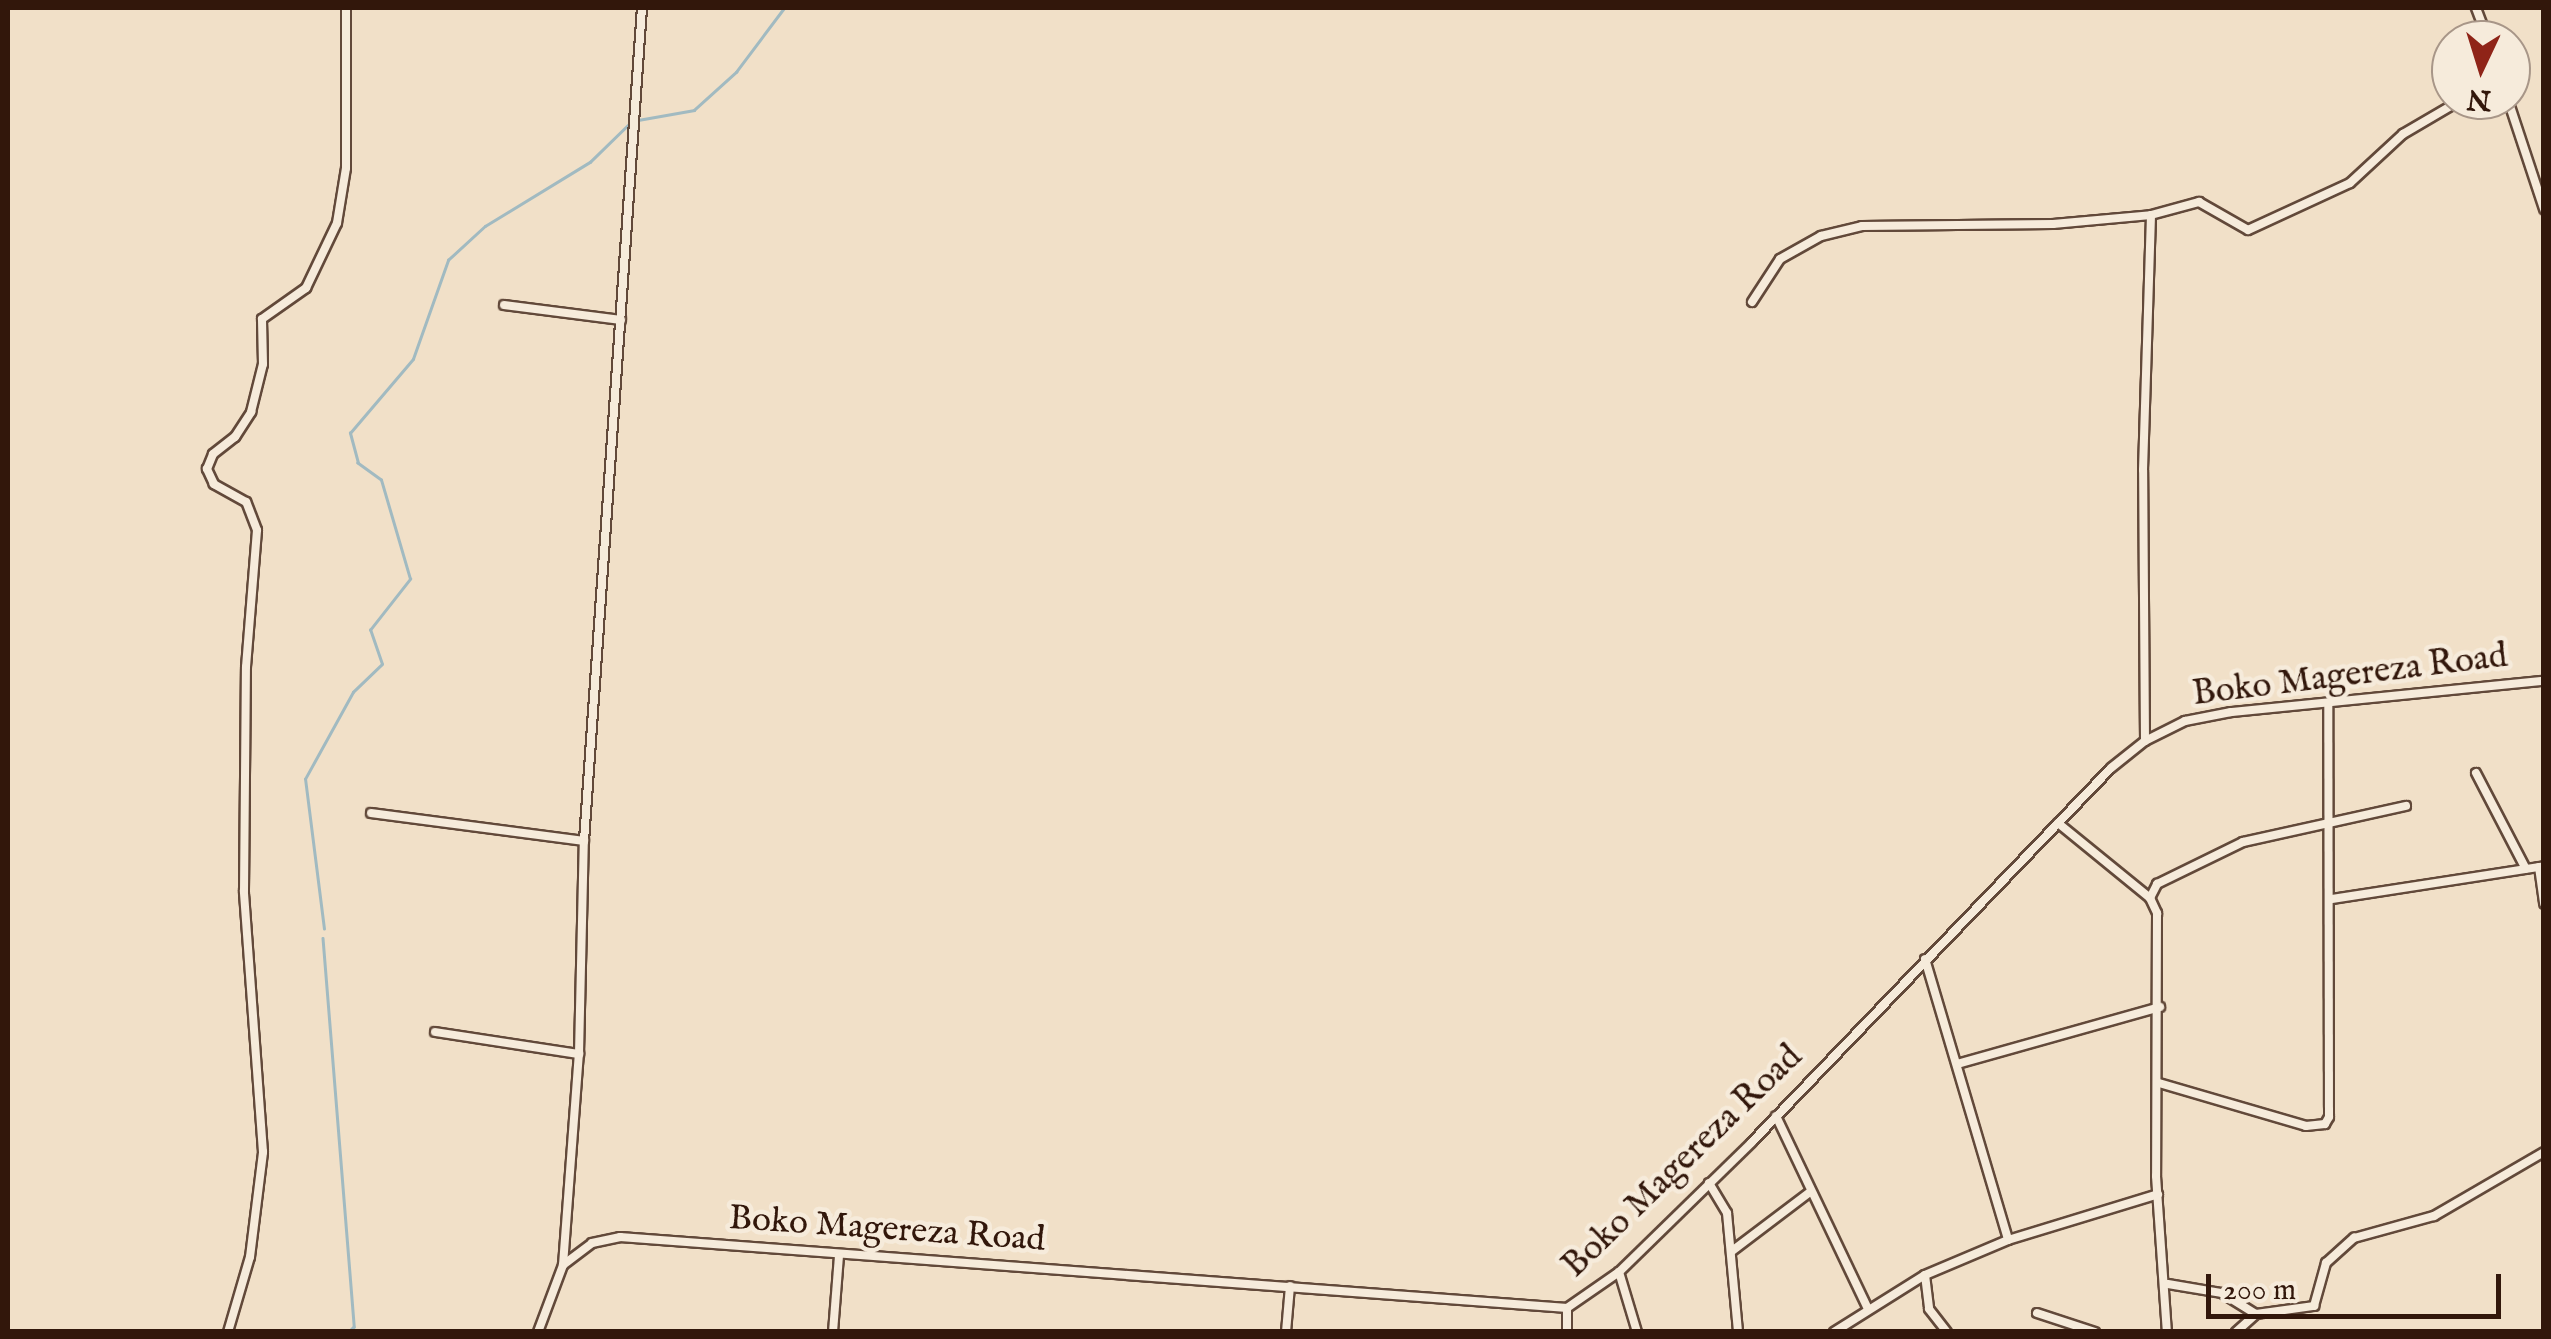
<!DOCTYPE html>
<html>
<head>
<meta charset="utf-8">
<style>
  body { margin:0 }
  #map { position:relative; width:2551px; height:1339px; overflow:hidden; background:#f1e0c8; font-family:"IM FELL English",serif }
  div>[style] { position:absolute }
  [style*='--x'] { left:calc(var(--x)*1px); top:calc(var(--y)*1px); width:calc(var(--w)*1px); rotate:calc(var(--a)*1deg) }
  .stream>* { height:2.5px; margin:-1.25px; padding:0 1.25px; transform-origin:1.25px; border-radius:1.25px; background:#a1bac1 }
  .roads { filter:drop-shadow(2px 0 #62493a) drop-shadow(-2px 0 #62493a) drop-shadow(0 2px #62493a) drop-shadow(0 -2px #62493a) }
  .street>* { height:8px; margin:-4px; padding:0 4px; transform-origin:4px; border-radius:4px; background:#f6ebdb }
  span { translate:-50% -50%; white-space:nowrap; text-align:center; line-height:1.15; -webkit-text-stroke:9px #f6ebdb; paint-order:stroke }
  .street-label { font-size:35px; color:#32170b }
  .frame { position:absolute; inset:0; border:10px solid #32170b; pointer-events:none }
  .north { position:absolute; left:2431px; top:20px; width:100px; height:100px; box-sizing:border-box; background:#f6ebdb; border:2px solid #a89688; border-radius:50%; rotate:184deg; font-size:28px; font-weight:700; line-height:40px; text-align:center; color:#32170b }
  .north::after { content:''; display:block; margin:auto; width:35px; height:45px; background:#8f2418; clip-path:polygon(50% 0,100% 100%,50% 72%,0 100%) }
  .scale { position:absolute; left:2206px; top:1274px; width:295px; height:45px; box-sizing:border-box; border:5px solid #32170b; border-top:0; padding-left:12px; font-size:30px; line-height:35px; white-space:nowrap; color:#32170b; -webkit-text-stroke:8px #f6ebdb; paint-order:stroke }
</style>
</head>
<body>
<div id="map">
  <div class="stream">
    <div style="--x:638;--y:120;--w:57;--a:-10.1"></div>
    <div style="--x:694;--y:110;--w:57;--a:-42.1"></div>
    <div style="--x:736;--y:72;--w:80;--a:-53.1"></div>
    <div style="--x:324;--y:929;--w:151;--a:-97.2"></div>
    <div style="--x:305;--y:779;--w:99;--a:-61.1"></div>
    <div style="--x:353;--y:692;--w:40;--a:-44"></div>
    <div style="--x:382;--y:664;--w:36;--a:-109"></div>
    <div style="--x:370;--y:630;--w:65;--a:-51.9"></div>
    <div style="--x:410;--y:579;--w:103;--a:-106.3"></div>
    <div style="--x:381;--y:480;--w:29;--a:-144"></div>
    <div style="--x:358;--y:463;--w:31;--a:-105"></div>
    <div style="--x:350;--y:433;--w:97;--a:-49.6"></div>
    <div style="--x:413;--y:359;--w:105;--a:-70.5"></div>
    <div style="--x:448;--y:260;--w:50;--a:-42.6"></div>
    <div style="--x:485;--y:226;--w:123;--a:-31.4"></div>
    <div style="--x:590;--y:162;--w:57;--a:-44.3"></div>
    <div style="--x:323;--y:938;--w:390;--a:85.4"></div>
    <div style="--x:354;--y:1327;--w:7;--a:135"></div>
  </div>
  <div class="roads">
    <div class="street">
      <div style="--x:2476;--y:8;--w:34;--a:69"></div>
      <div style="--x:2508;--y:100;--w:115;--a:71.7"></div>
      <div style="--x:1752;--y:302;--w:51;--a:-56.9"></div>
      <div style="--x:1780;--y:259;--w:47;--a:-29.3"></div>
      <div style="--x:1821;--y:236;--w:42;--a:-13.7"></div>
      <div style="--x:1862;--y:226;--w:191;--a:-0.6"></div>
      <div style="--x:2053;--y:224;--w:98;--a:-5.2"></div>
      <div style="--x:2151;--y:215;--w:50;--a:-15.2"></div>
      <div style="--x:2199;--y:202;--w:56;--a:29.7"></div>
      <div style="--x:2248;--y:230;--w:112;--a:-24.7"></div>
      <div style="--x:2350;--y:183;--w:72;--a:-42.8"></div>
      <div style="--x:2403;--y:134;--w:67;--a:-30.4"></div>
      <div style="--x:504;--y:305;--w:118;--a:7.3"></div>
      <div style="--x:2145;--y:741;--w:271;--a:-90.4"></div>
      <div style="--x:2143;--y:470;--w:255;--a:-88.2"></div>
      <div style="--x:2476;--y:773;--w:108;--a:62.5"></div>
      <div style="--x:371;--y:813;--w:215;--a:7.5"></div>
      <div style="--x:2058;--y:823;--w:119;--a:39.2"></div>
      <div style="--x:2150;--y:898;--w:17;--a:65"></div>
      <div style="--x:2157;--y:913;--w:263;--a:90.2"></div>
      <div style="--x:2156;--y:1176;--w:156;--a:86"></div>
      <div style="--x:2539;--y:867;--w:37;--a:82"></div>
      <div style="--x:2150;--y:898;--w:16;--a:-63"></div>
      <div style="--x:2157;--y:884;--w:96;--a:-26"></div>
      <div style="--x:2243;--y:842;--w:167;--a:-12.5"></div>
      <div style="--x:2332;--y:899;--w:215;--a:-8.8"></div>
      <div style="--x:1925;--y:959;--w:293;--a:73.5"></div>
      <div style="--x:435;--y:1032;--w:146;--a:8.7"></div>
      <div style="--x:1957;--y:1064;--w:211;--a:-15.7"></div>
      <div style="--x:2159;--y:1083;--w:153;--a:16.3"></div>
      <div style="--x:2306;--y:1126;--w:19;--a:-6"></div>
      <div style="--x:2325;--y:1124;--w:8;--a:-60"></div>
      <div style="--x:2329;--y:1117;--w:412;--a:-90.1"></div>
      <div style="--x:1776;--y:1116;--w:214;--a:64.5"></div>
      <div style="--x:1709;--y:1183;--w:35;--a:59"></div>
      <div style="--x:1727;--y:1213;--w:120;--a:84.7"></div>
      <div style="--x:1732;--y:1251;--w:98;--a:-37.1"></div>
      <div style="--x:563;--y:1265;--w:212;--a:-85.7"></div>
      <div style="--x:579;--y:1054;--w:213;--a:-88.7"></div>
      <div style="--x:584;--y:841;--w:835;--a:-86.02"></div>
      <div style="--x:1619;--y:1272;--w:63;--a:73.3"></div>
      <div style="--x:1925;--y:1275;--w:34;--a:83"></div>
      <div style="--x:1929;--y:1309;--w:29;--a:52"></div>
      <div style="--x:2168;--y:1284;--w:55;--a:9.5"></div>
      <div style="--x:2222;--y:1293;--w:40;--a:32"></div>
      <div style="--x:2037;--y:1313;--w:61;--a:18.1"></div>
      <div style="--x:228;--y:1332;--w:78;--a:-73.7"></div>
      <div style="--x:250;--y:1257;--w:106;--a:-82.9"></div>
      <div style="--x:263;--y:1152;--w:262;--a:-94.2"></div>
      <div style="--x:244;--y:891;--w:224;--a:-89.5"></div>
      <div style="--x:246;--y:667;--w:137;--a:-85.4"></div>
      <div style="--x:257;--y:530;--w:30;--a:-111"></div>
      <div style="--x:246;--y:502;--w:37;--a:-151"></div>
      <div style="--x:214;--y:484;--w:17;--a:-115"></div>
      <div style="--x:207;--y:469;--w:16;--a:-68"></div>
      <div style="--x:213;--y:454;--w:28;--a:-38"></div>
      <div style="--x:235;--y:437;--w:30;--a:-57"></div>
      <div style="--x:251;--y:412;--w:49;--a:-76"></div>
      <div style="--x:263;--y:364;--w:45;--a:-91.3"></div>
      <div style="--x:262;--y:319;--w:54;--a:-35.2"></div>
      <div style="--x:306;--y:288;--w:72;--a:-64.5"></div>
      <div style="--x:337;--y:223;--w:56;--a:-80.7"></div>
      <div style="--x:346;--y:168;--w:160;--a:-90"></div>
      <div style="--x:538;--y:1332;--w:72;--a:-69.5"></div>
      <div style="--x:563;--y:1265;--w:36;--a:-37"></div>
      <div style="--x:592;--y:1243;--w:29;--a:-12"></div>
      <div style="--x:620;--y:1237;--w:950;--a:4.29"></div>
      <div style="--x:1567;--y:1308;--w:63;--a:-34.7"></div>
      <div style="--x:1619;--y:1272;--w:185;--a:-44.3"></div>
      <div style="--x:1751;--y:1143;--w:520;--a:-46.17"></div>
      <div style="--x:2111;--y:768;--w:43;--a:-38.5"></div>
      <div style="--x:2145;--y:741;--w:45;--a:-26.6"></div>
      <div style="--x:2185;--y:721;--w:47;--a:-11.1"></div>
      <div style="--x:2231;--y:712;--w:315;--a:-5.7"></div>
      <div style="--x:833;--y:1332;--w:76;--a:-85.5"></div>
      <div style="--x:1286;--y:1332;--w:46;--a:-85"></div>
      <div style="--x:1567;--y:1332;--w:24;--a:-90"></div>
      <div style="--x:1834;--y:1332;--w:107;--a:-32.1"></div>
      <div style="--x:1925;--y:1275;--w:90;--a:-22.9"></div>
      <div style="--x:2008;--y:1240;--w:157;--a:-17"></div>
      <div style="--x:2236;--y:1332;--w:27;--a:-42"></div>
      <div style="--x:2256;--y:1314;--w:59;--a:-7.9"></div>
      <div style="--x:2314;--y:1306;--w:45;--a:-74.4"></div>
      <div style="--x:2326;--y:1263;--w:38;--a:-42"></div>
      <div style="--x:2354;--y:1238;--w:83;--a:-15.4"></div>
      <div style="--x:2434;--y:1216;--w:127;--a:-30.2"></div>
    </div>
  </div>
  <div class="street-label">
    <span style="left:2350px;top:676px;rotate:-7deg">Boko Magereza Road</span>
    <span style="left:1683px;top:1162px;rotate:-44deg">Boko Magereza Road</span>
    <span style="left:887px;top:1230px;rotate:4deg">Boko Magereza Road</span>
  </div>
  <div class="frame"></div>
  <div class="north">N</div>
  <div class="scale">200 m</div>
</div>
</body>
</html>
